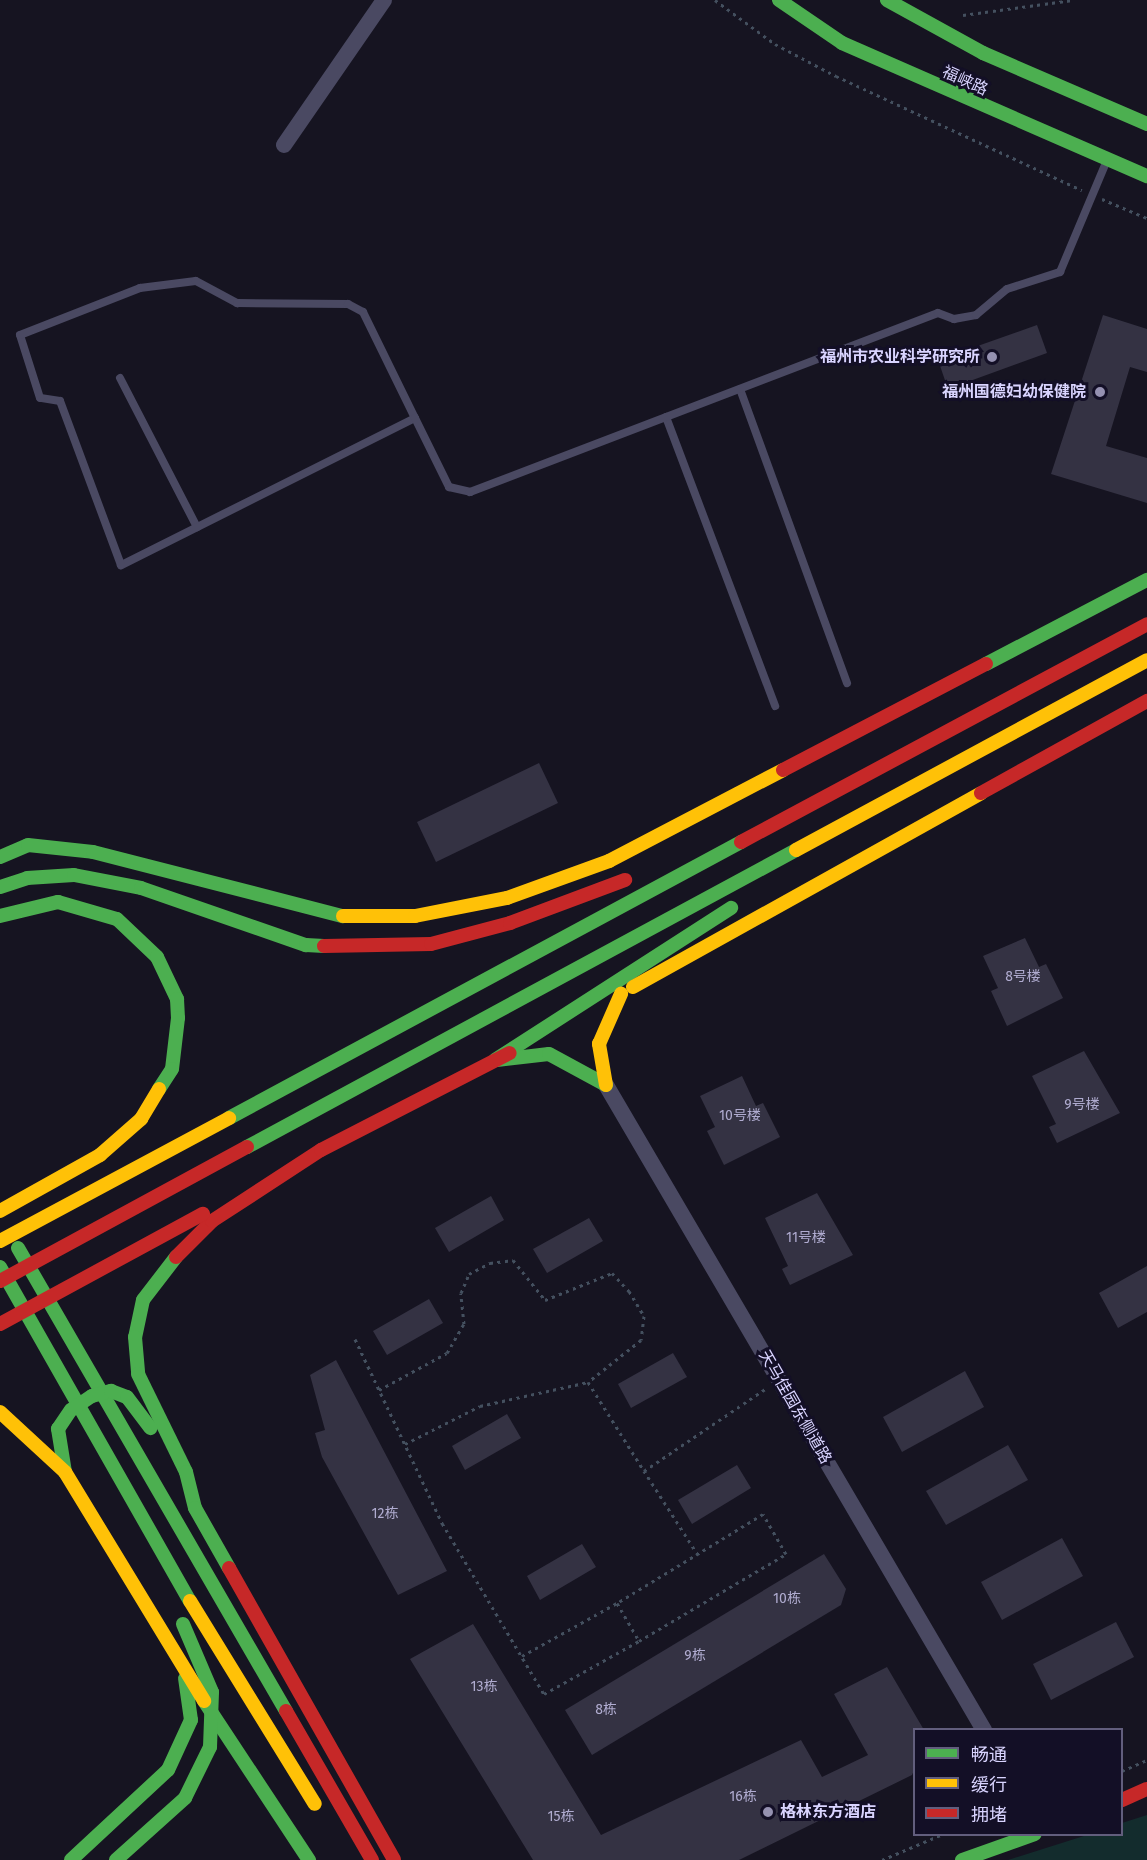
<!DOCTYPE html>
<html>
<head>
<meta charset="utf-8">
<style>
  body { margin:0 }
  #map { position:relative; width:1147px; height:1860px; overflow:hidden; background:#161421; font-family:"Fira Sans","Noto Sans SC",sans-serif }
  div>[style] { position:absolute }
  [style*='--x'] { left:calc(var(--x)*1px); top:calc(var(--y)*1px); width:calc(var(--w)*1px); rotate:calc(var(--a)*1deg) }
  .green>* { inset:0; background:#132c2d }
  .building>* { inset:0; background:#343243 }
  .path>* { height:3px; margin-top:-1.5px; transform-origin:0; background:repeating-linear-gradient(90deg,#44505f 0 3px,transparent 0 7.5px) }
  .lane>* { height:8px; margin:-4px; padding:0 4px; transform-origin:4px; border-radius:4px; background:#4a4962 }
  .street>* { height:16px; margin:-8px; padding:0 8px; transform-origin:8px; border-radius:8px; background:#4a4962 }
  .fast>* { height:14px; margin:-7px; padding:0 7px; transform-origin:7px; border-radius:7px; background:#4caf50 }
  .slow>* { height:14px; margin:-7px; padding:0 7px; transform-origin:7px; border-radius:7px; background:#ffc107 }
  .jam>* { height:14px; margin:-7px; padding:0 7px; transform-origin:7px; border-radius:7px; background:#c62828 }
  .dots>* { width:16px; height:16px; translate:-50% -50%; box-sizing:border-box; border:3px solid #130f26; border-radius:50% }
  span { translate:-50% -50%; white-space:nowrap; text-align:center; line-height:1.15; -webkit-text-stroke:6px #130f26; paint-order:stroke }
  .number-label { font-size:14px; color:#b0acd0 }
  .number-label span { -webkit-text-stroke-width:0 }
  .street-label { font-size:16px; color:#d9d4ff }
  .poi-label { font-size:16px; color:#d9d4ff; font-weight:700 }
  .right { translate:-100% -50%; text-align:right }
  .left { translate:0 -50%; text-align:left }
  .legend { position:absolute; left:913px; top:1728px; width:210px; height:108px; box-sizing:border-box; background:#130f26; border:2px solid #625e7d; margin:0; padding:8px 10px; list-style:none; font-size:18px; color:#d9d4ff }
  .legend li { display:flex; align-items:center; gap:12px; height:30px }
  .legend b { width:30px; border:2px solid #625e7d }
</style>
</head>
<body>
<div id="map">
  <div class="green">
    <div style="clip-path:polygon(1147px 1815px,1147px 1860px,1008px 1860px,1087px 1835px,1122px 1834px,1122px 1823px)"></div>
  </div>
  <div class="building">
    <div style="clip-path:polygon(1103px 315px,1147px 329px,1147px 372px,1130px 367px,1106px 446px,1147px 458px,1147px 503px,1051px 474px)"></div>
    <div style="clip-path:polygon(1037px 325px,1047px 353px,948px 389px,938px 360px)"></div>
    <div style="clip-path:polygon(539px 763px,558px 803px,436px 862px,417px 822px)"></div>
    <div style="clip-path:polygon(1025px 938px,1039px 967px,1046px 964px,1063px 998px,1007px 1026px,991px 991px,998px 988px,983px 956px)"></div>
    <div style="clip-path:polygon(1084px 1051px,1120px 1113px,1057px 1143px,1049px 1127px,1056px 1124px,1032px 1076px)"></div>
    <div style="clip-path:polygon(742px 1076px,756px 1106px,763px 1103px,780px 1137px,724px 1165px,707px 1131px,715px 1127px,700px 1096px)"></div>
    <div style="clip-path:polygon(817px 1193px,853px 1255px,790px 1285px,782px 1269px,788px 1266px,765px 1218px)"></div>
    <div style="clip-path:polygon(491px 1196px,504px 1220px,449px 1252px,435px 1228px)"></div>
    <div style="clip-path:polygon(589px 1218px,603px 1241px,547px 1273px,533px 1249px)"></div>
    <div style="clip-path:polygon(1147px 1266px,1147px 1312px,1118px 1328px,1099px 1293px)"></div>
    <div style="clip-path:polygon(429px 1299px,443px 1323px,387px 1355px,373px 1331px)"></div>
    <div style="clip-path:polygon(673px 1353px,687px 1377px,631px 1408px,618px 1384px)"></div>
    <div style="clip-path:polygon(336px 1360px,447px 1571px,398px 1595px,322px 1457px,315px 1433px,325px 1430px,310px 1375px)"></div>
    <div style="clip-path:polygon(965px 1371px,984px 1407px,902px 1452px,883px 1417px)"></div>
    <div style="clip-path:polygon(507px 1414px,521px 1438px,465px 1470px,452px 1446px)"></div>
    <div style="clip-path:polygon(1008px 1445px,1028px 1480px,946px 1525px,926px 1491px)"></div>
    <div style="clip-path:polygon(737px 1465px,751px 1488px,692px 1524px,678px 1500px)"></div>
    <div style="clip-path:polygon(1062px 1538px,1083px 1576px,1002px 1620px,981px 1582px)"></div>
    <div style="clip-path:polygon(582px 1544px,596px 1567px,540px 1600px,527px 1576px)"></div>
    <div style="clip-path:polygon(824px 1554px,846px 1589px,841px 1605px,592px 1755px,565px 1710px)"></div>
    <div style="clip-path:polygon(1116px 1622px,1134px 1657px,1051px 1700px,1033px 1664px)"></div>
    <div style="clip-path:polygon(473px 1624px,601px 1835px,801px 1740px,822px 1777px,868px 1755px,834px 1694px,887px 1667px,924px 1730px,915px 1730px,915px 1768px,912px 1775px,739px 1860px,533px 1860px,410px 1659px)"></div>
  </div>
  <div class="path">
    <div style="--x:715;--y:0;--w:74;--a:36.3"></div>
    <div style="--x:775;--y:44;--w:69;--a:27.7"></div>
    <div style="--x:836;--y:76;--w:271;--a:24.9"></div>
    <div style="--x:963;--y:15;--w:111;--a:-7.8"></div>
    <div style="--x:1102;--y:199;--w:49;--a:22.9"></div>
    <div style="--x:355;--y:1339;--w:204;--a:64.7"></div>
    <div style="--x:442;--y:1523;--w:199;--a:59.2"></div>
    <div style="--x:544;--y:1694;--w:109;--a:-29.2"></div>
    <div style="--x:379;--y:1390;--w:77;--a:-28.6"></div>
    <div style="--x:447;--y:1353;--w:34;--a:-60"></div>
    <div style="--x:464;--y:1324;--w:31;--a:-96"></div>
    <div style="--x:461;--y:1293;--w:21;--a:-67"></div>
    <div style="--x:469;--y:1274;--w:24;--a:-28"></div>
    <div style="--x:490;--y:1263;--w:23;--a:-7"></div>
    <div style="--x:513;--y:1260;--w:51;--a:51.3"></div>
    <div style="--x:545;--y:1300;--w:72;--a:-21.9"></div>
    <div style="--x:612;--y:1273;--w:25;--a:47"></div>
    <div style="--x:629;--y:1291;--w:29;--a:59"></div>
    <div style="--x:644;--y:1316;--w:24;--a:97"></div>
    <div style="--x:641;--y:1340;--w:68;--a:141.6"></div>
    <div style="--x:405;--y:1444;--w:84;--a:-26.9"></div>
    <div style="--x:480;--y:1406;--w:111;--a:-12.5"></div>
    <div style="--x:588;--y:1382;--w:105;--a:57.8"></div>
    <div style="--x:698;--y:1555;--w:100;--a:-122.7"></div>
    <div style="--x:644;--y:1471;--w:146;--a:-34.1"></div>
    <div style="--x:522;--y:1656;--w:109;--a:-29.2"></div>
    <div style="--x:617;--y:1603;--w:44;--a:59.9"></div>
    <div style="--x:639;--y:1641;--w:171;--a:-30.6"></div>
    <div style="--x:786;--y:1554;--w:46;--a:-119.9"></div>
    <div style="--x:763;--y:1514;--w:171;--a:148.6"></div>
    <div style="--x:1122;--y:1771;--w:27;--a:-24"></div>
    <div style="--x:882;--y:1860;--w:66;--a:-23.1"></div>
  </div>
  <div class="lane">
    <div style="--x:120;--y:378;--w:168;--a:62.7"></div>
    <div style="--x:740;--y:389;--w:313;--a:70"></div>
    <div style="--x:666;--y:417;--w:309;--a:69.3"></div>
    <div style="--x:415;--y:418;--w:329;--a:153.4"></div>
    <div style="--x:121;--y:565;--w:175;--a:-110.4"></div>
    <div style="--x:60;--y:401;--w:20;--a:-171"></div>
    <div style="--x:40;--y:398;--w:66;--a:-107.6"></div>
    <div style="--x:20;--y:335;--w:129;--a:-21.4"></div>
    <div style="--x:140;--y:288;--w:56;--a:-7.1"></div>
    <div style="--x:196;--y:281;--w:47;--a:28.2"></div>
    <div style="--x:237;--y:303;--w:111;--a:0.5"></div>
    <div style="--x:348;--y:304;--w:17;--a:28"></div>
    <div style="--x:363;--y:312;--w:118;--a:63.9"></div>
    <div style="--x:415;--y:418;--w:77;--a:63.8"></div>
    <div style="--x:449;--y:487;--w:22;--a:13"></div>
    <div style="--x:470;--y:492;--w:501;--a:-20.93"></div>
    <div style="--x:938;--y:313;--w:17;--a:21"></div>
    <div style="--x:954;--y:319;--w:22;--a:-10"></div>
    <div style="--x:976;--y:315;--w:40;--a:-40"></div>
    <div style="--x:1007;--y:289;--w:56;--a:-17.8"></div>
    <div style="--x:1060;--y:272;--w:116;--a:-67.2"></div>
  </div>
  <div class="street">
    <div style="--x:284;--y:145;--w:176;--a:-55.4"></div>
    <div style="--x:606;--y:1085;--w:748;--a:59.63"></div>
  </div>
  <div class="fast">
    <div style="--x:779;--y:0;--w:76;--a:34.3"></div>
    <div style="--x:842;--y:43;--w:333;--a:23.6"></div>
    <div style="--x:887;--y:0;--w:110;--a:28.9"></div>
    <div style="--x:983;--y:53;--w:179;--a:23.4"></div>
    <div style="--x:986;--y:664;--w:182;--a:-27.6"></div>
    <div style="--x:0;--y:857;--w:30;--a:-23"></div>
    <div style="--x:28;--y:845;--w:65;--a:6.1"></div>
    <div style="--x:93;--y:852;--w:258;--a:14.4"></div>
    <div style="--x:0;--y:887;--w:28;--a:-18"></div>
    <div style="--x:27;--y:878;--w:47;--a:-3.7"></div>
    <div style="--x:74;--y:875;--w:68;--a:11"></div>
    <div style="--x:141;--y:888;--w:175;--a:19.1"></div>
    <div style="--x:306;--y:945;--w:18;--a:3"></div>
    <div style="--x:0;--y:916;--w:60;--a:-13.6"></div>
    <div style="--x:58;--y:902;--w:61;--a:16.1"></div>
    <div style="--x:117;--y:919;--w:55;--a:43.5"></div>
    <div style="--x:157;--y:957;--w:47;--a:64.5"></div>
    <div style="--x:177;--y:999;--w:19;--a:87"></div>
    <div style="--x:178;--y:1018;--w:51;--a:96.7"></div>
    <div style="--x:172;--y:1069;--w:24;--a:123"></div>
    <div style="--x:495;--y:1060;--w:281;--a:-32.8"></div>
    <div style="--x:497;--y:1060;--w:52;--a:-6.6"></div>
    <div style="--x:549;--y:1054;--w:65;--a:28.5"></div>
    <div style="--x:229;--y:1118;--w:582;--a:-28.33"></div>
    <div style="--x:247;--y:1147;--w:624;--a:-28.41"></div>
    <div style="--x:18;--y:1248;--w:535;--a:59.94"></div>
    <div style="--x:176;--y:1257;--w:54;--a:127.5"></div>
    <div style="--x:143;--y:1300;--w:38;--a:102"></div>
    <div style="--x:135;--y:1337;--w:37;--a:85"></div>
    <div style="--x:138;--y:1374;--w:109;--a:63.9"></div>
    <div style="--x:186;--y:1472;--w:37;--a:76"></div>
    <div style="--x:195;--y:1508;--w:69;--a:60.5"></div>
    <div style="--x:0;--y:1267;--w:384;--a:60.4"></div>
    <div style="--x:65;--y:1472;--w:44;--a:-99.2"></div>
    <div style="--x:58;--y:1429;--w:23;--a:-56"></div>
    <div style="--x:71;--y:1410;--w:25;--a:-34"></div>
    <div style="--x:92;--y:1396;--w:20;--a:-15"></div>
    <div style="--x:111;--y:1391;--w:17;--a:21"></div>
    <div style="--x:127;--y:1397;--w:39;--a:53"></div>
    <div style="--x:204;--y:1701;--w:191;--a:56.6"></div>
    <div style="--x:71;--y:1860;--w:132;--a:-42.9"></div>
    <div style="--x:168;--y:1770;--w:55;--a:-65.3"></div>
    <div style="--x:191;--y:1720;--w:42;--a:-98.1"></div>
    <div style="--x:116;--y:1860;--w:93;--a:-41.9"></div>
    <div style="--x:185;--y:1798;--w:57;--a:-63.9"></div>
    <div style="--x:210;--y:1747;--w:55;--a:-87.9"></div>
    <div style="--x:212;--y:1692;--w:74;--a:-113.1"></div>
    <div style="--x:962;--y:1860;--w:77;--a:-19.6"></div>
  </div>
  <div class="slow">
    <div style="--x:796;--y:850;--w:399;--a:-28.4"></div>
    <div style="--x:343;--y:916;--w:72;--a:0"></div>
    <div style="--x:415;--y:916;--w:94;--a:-11.1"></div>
    <div style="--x:507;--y:898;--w:109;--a:-19.9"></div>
    <div style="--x:609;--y:861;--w:196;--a:-27.6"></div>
    <div style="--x:633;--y:987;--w:398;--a:-29.1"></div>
    <div style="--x:606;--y:1085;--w:42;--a:-99.7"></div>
    <div style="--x:599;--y:1044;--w:55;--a:-66.3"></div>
    <div style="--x:0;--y:1211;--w:115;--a:-29.2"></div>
    <div style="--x:100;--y:1155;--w:55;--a:-41.3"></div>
    <div style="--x:141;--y:1119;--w:35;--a:-59"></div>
    <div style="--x:0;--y:1241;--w:260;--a:-28.2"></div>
    <div style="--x:0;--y:1412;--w:88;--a:42.7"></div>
    <div style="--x:65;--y:1472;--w:268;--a:58.7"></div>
    <div style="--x:190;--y:1601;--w:238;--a:58.4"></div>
  </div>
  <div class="jam">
    <div style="--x:783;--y:770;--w:229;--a:-27.6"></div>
    <div style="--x:981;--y:793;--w:190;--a:-29"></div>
    <div style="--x:741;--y:842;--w:461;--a:-28.2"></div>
    <div style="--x:324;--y:946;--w:107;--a:-1.1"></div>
    <div style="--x:431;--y:944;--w:82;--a:-14.9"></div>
    <div style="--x:510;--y:923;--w:123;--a:-20.5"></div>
    <div style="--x:176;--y:1257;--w:51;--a:-45"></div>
    <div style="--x:212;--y:1221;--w:130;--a:-33.1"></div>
    <div style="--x:321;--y:1150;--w:212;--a:-27.2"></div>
    <div style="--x:0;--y:1281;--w:281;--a:-28.5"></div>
    <div style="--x:0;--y:1324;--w:231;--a:-28.5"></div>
    <div style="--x:229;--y:1568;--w:335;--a:60.5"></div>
    <div style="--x:286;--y:1711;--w:172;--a:60"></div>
    <div style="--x:1122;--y:1800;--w:27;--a:-24"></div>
  </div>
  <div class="dots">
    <div style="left:992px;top:357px;background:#9591b1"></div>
    <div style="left:1100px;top:392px;background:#9591b1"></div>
    <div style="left:768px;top:1812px;background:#9591b1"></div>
  </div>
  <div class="number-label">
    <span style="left:1023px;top:977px">8号楼</span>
    <span style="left:1082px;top:1105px">9号楼</span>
    <span style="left:740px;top:1116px">10号楼</span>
    <span style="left:806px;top:1238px">11号楼</span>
    <span style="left:385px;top:1514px">12栋</span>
    <span style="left:787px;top:1599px">10栋</span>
    <span style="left:695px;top:1656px">9栋</span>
    <span style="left:484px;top:1687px">13栋</span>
    <span style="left:606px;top:1710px">8栋</span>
    <span style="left:743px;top:1797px">16栋</span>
    <span style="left:561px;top:1817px">15栋</span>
  </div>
  <div class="street-label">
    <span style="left:965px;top:81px;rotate:24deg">福峡路</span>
    <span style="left:795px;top:1407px;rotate:60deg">天马佳园东侧道路</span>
  </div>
  <div class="poi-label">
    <span class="right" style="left:980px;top:357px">福州市农业科学研究所</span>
    <span class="right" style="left:1086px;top:392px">福州国德妇幼保健院</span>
    <span class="left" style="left:780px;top:1812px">格林东方酒店</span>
  </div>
  <ul class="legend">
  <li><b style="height:8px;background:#4caf50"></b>畅通</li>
  <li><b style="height:8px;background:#ffc107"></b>缓行</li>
  <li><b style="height:8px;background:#c62828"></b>拥堵</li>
  </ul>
</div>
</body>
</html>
